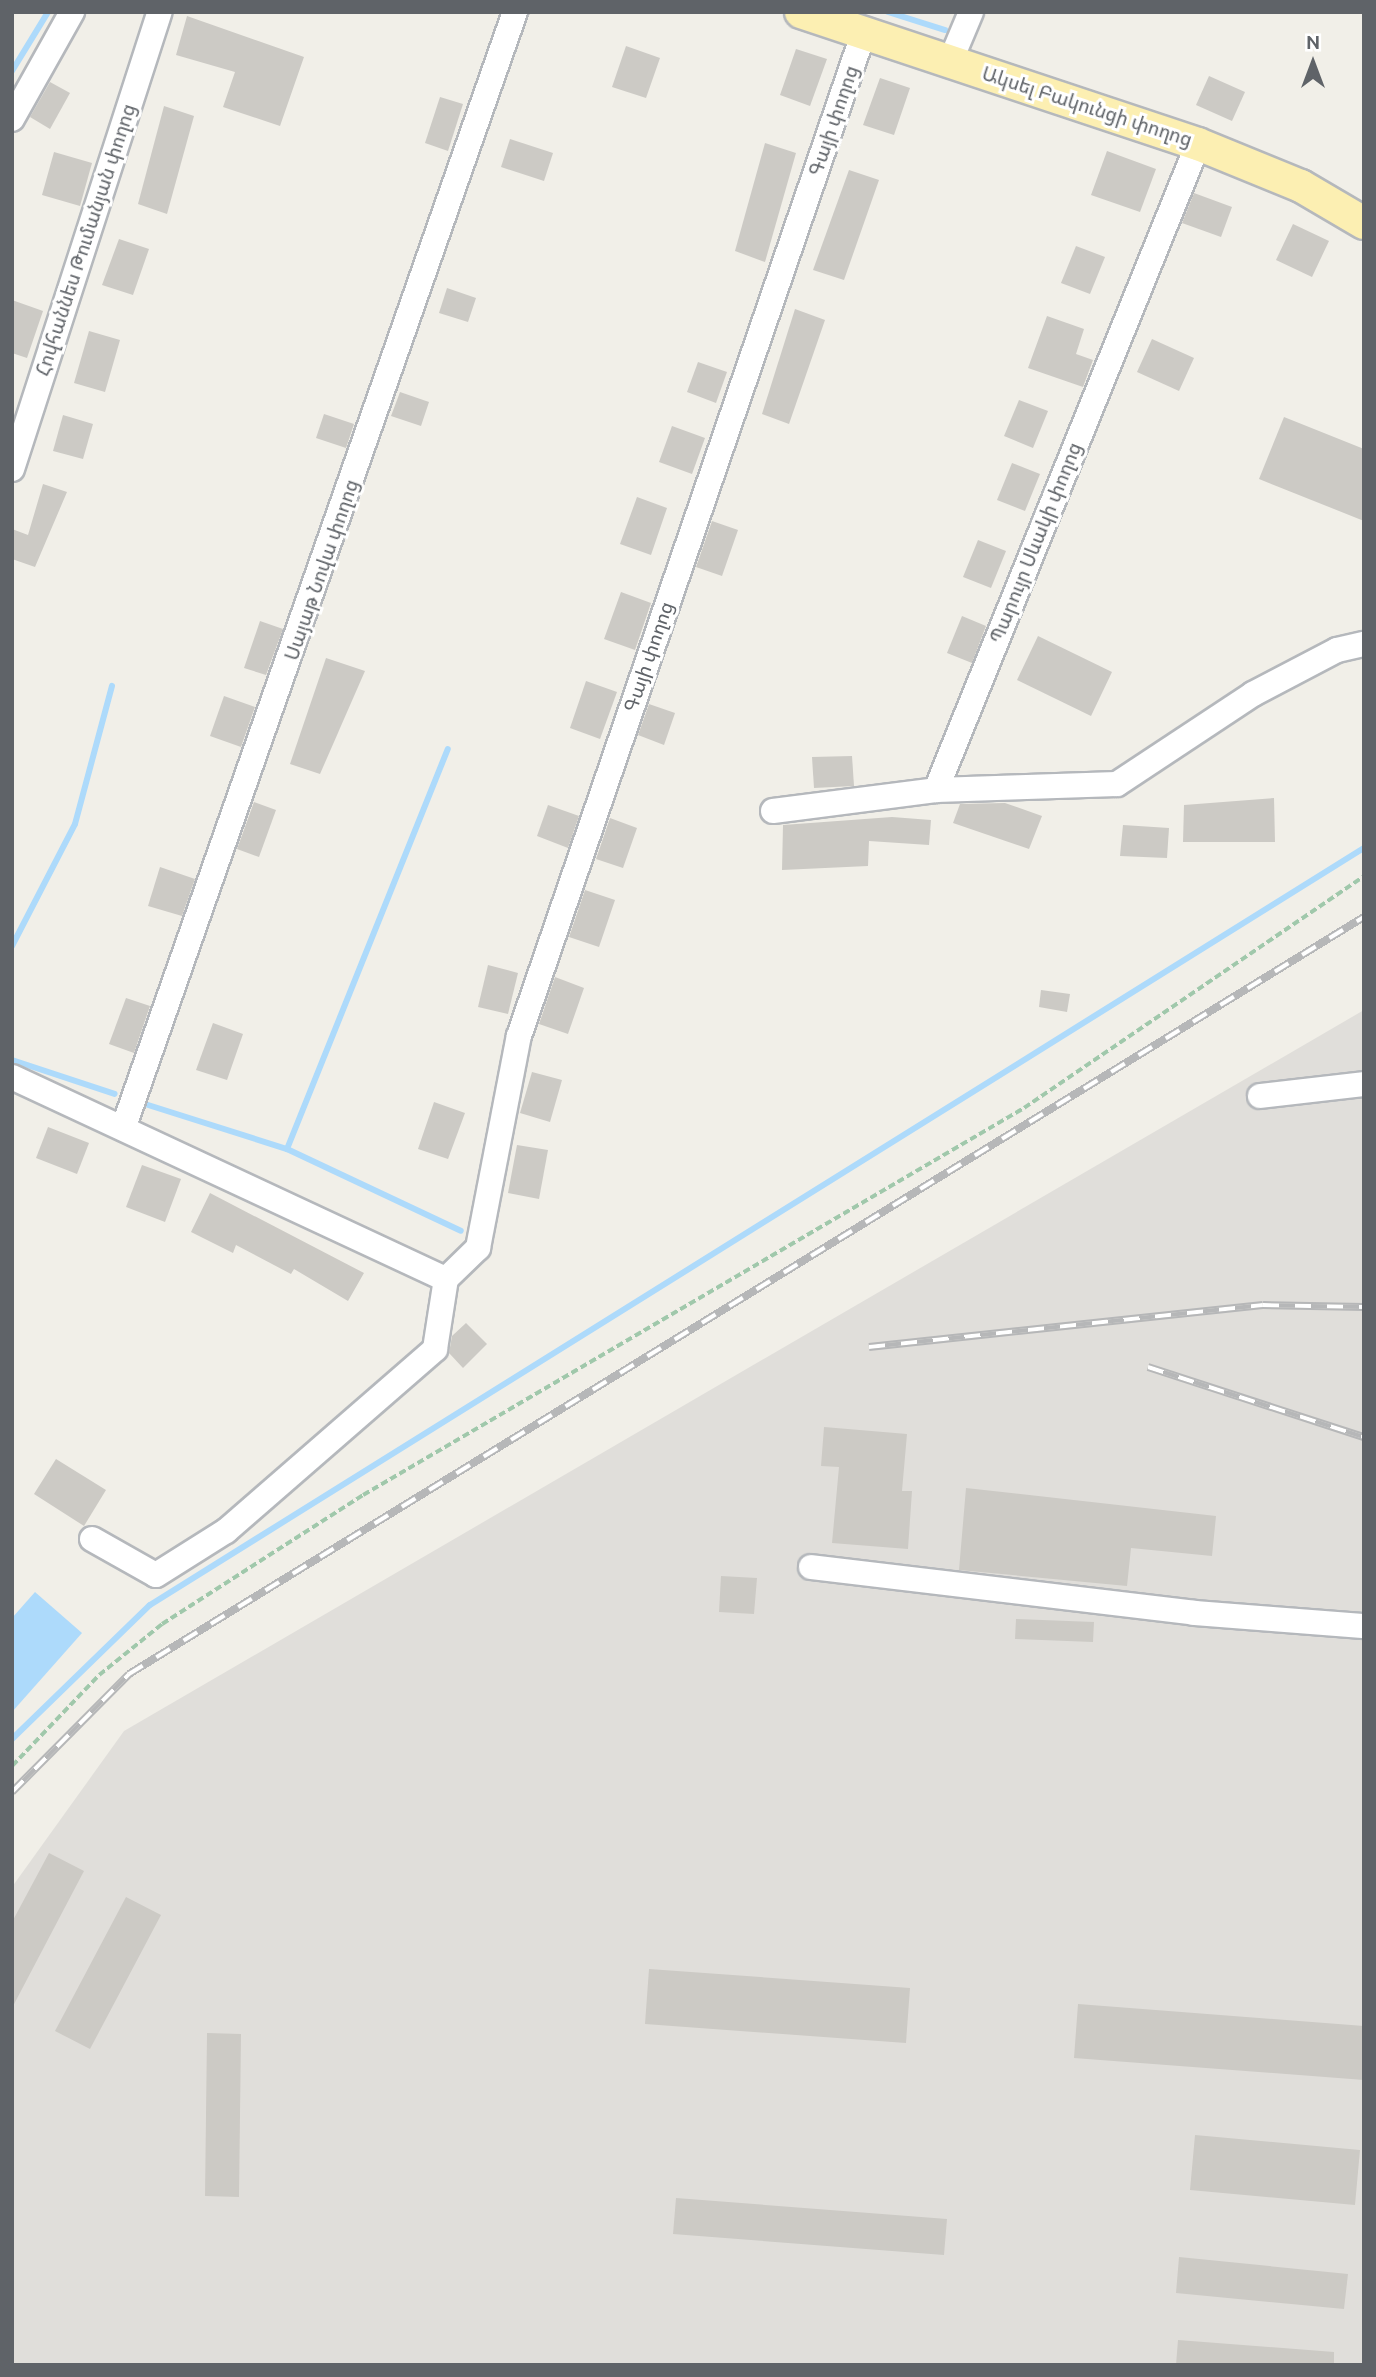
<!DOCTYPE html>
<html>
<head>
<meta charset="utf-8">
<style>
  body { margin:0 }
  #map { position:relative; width:1376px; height:2377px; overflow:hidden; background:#f1efe8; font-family:Ubuntu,"Noto Sans Armenian",sans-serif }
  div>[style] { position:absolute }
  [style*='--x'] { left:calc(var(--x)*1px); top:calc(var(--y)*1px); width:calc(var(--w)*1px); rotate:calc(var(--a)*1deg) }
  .industrial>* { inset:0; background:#e0deda }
  .water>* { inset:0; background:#addafb }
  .stream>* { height:6px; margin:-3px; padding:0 3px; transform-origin:3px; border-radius:3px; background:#addafb }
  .building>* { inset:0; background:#cccac5 }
  .path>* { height:3.5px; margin-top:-1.75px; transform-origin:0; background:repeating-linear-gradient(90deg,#a0c8ab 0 7px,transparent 0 10.5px) }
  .roads { filter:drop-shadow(2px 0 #b5b8bc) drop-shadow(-2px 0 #b5b8bc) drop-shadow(0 2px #b5b8bc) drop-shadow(0 -2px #b5b8bc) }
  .minor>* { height:24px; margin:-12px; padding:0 12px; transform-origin:12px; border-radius:12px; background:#fff }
  .major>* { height:32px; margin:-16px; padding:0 16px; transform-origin:16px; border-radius:16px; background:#fcefb2 }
  .rail>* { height:8px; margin-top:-4px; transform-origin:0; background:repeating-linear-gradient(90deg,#fff 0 16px,#b6b7b8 0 32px); box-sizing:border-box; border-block:2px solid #b6b7b8 }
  span { translate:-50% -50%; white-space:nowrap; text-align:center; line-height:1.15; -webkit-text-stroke:6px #fff; paint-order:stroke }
  .street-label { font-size:19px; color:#5f6368 }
  .frame { position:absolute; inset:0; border:14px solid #5f6368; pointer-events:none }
  .north { position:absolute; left:1278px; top:28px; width:70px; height:70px; -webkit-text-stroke:5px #fff; paint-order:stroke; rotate:0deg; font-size:19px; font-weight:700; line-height:28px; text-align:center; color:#5f6368 }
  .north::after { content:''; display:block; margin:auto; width:24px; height:32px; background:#5f6368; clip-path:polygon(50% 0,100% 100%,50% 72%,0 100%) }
</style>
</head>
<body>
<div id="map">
  <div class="industrial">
    <div style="clip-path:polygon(1364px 1010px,1364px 2365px,12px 2365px,12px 1887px,124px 1731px)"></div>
  </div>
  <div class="water">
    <div style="clip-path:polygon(35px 1592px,82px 1633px,12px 1712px,12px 1618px)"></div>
  </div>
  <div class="stream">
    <div style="--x:888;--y:12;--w:60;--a:17.5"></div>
    <div style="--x:12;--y:71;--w:69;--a:-58.6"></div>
    <div style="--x:12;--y:946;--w:137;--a:-62.7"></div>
    <div style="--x:75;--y:824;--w:143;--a:-75"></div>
    <div style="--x:12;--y:1060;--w:108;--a:18.3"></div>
    <div style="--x:145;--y:1104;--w:149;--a:17.6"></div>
    <div style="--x:287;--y:1149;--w:192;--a:25.2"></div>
    <div style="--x:287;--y:1149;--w:431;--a:-68.1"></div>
    <div style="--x:12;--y:1739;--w:192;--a:-44.2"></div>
    <div style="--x:150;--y:1605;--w:1431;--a:-31.95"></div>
  </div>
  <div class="building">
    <div style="clip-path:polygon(187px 16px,304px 57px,280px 126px,223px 107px,235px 72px,176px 55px)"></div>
    <div style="clip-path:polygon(626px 46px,660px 58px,646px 98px,612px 87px)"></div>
    <div style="clip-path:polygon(796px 49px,827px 59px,810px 106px,780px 95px)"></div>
    <div style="clip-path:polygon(1209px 76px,1245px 92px,1232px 121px,1196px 105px)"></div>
    <div style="clip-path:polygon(880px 78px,910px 88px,894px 135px,863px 125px)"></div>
    <div style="clip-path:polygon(50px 82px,70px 93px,50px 129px,30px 117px)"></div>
    <div style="clip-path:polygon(440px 97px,463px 104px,448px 151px,425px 143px)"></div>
    <div style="clip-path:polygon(164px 106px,194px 116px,167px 214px,138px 204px)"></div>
    <div style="clip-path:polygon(510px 139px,553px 153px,544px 181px,501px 167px)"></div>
    <div style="clip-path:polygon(765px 143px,796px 153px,765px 262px,735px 251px)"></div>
    <div style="clip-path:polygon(1107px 151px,1156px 169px,1140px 212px,1091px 195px)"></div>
    <div style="clip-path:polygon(54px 152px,92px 163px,80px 206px,42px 195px)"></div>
    <div style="clip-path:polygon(849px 170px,879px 180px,844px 280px,813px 270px)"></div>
    <div style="clip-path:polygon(1194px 193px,1232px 207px,1221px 237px,1182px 223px)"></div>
    <div style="clip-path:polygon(1293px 224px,1329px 241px,1312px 277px,1276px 260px)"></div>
    <div style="clip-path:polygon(119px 239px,149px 249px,133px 295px,102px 285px)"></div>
    <div style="clip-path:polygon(1076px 246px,1105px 257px,1090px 294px,1061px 283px)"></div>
    <div style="clip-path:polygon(447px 288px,476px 298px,468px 322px,439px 313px)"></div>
    <div style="clip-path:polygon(12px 300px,43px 311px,27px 358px,12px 353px)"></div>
    <div style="clip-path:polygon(795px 309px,825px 320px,789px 424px,762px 414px)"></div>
    <div style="clip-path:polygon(1047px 316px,1084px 329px,1076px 354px,1093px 360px,1083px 387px,1028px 368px)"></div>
    <div style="clip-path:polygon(89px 331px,120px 340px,105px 392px,74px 383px)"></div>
    <div style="clip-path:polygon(1152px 339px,1194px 358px,1179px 391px,1137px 372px)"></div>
    <div style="clip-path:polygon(698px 362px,727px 372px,716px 403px,687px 392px)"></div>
    <div style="clip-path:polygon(400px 392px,429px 402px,421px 426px,391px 416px)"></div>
    <div style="clip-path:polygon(1019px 400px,1048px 411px,1033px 448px,1004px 436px)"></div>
    <div style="clip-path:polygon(324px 414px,354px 424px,346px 448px,316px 438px)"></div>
    <div style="clip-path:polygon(63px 415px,93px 424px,83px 459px,53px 451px)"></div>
    <div style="clip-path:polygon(1284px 417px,1364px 449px,1364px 521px,1259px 479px)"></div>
    <div style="clip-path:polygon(672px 426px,705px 438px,692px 474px,659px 462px)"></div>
    <div style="clip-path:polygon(1012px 463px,1040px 474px,1025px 511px,997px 500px)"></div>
    <div style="clip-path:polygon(43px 484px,67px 492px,35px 567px,12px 559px,12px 529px,28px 535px)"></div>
    <div style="clip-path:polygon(637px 497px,667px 508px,651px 555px,620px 544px)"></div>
    <div style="clip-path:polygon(712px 521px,738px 530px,722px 576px,696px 567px)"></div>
    <div style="clip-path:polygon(978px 540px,1006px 551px,991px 588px,963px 577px)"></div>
    <div style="clip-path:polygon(621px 592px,651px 603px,635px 650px,604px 639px)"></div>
    <div style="clip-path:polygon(962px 616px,986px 626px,972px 663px,947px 653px)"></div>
    <div style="clip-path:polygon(260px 621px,283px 629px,266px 675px,244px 668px)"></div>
    <div style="clip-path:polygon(1038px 636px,1112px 672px,1091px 716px,1017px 680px)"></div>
    <div style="clip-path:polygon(326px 658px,365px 671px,320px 774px,290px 764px)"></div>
    <div style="clip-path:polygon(586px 681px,617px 692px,600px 739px,570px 728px)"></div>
    <div style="clip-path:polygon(224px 696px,255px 707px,241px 747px,210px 736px)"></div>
    <div style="clip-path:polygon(649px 704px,675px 713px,664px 745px,638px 735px)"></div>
    <div style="clip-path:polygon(852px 756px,854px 786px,814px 788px,812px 757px)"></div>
    <div style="clip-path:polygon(1274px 798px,1275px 842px,1183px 842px,1184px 805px)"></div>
    <div style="clip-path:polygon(254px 802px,276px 810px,259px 857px,237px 849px)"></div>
    <div style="clip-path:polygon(1005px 803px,1042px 816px,1029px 849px,953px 823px,960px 804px)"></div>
    <div style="clip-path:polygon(548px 805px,579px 816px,568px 848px,537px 836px)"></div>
    <div style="clip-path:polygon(892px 817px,931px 820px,929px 845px,869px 841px,868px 866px,782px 870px,783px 825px)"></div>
    <div style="clip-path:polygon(610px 818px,637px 828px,623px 868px,596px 859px)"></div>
    <div style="clip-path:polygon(1123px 825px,1169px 828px,1167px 858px,1120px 856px)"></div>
    <div style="clip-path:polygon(160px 867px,195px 879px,182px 916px,148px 906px)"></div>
    <div style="clip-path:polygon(585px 890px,615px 900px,599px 947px,569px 937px)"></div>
    <div style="clip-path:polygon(488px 965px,518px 973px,508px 1014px,478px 1007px)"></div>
    <div style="clip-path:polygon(555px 977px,584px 988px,568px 1034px,539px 1024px)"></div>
    <div style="clip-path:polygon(1041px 990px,1070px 994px,1067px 1012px,1039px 1007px)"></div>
    <div style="clip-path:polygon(126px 998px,150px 1006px,134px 1053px,109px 1044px)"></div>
    <div style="clip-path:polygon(213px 1023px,243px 1034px,227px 1080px,196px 1070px)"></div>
    <div style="clip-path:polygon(532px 1072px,562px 1080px,550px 1122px,520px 1113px)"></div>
    <div style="clip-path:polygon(434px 1102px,465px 1113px,448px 1159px,418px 1149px)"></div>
    <div style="clip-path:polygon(48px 1127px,89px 1143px,77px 1174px,36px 1158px)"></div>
    <div style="clip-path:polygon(517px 1145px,548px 1150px,539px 1199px,508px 1193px)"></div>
    <div style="clip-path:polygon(142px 1165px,181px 1179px,165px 1222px,126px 1207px)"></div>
    <div style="clip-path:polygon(210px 1193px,364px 1273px,348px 1301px,294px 1269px,291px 1274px,236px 1245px,233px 1253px,191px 1232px)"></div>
    <div style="clip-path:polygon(466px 1323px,487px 1344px,463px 1368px,449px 1353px,452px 1336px)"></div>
    <div style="clip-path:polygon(824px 1427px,907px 1434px,902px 1491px,912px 1491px,908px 1549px,832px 1543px,839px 1467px,821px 1466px)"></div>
    <div style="clip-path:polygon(56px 1459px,106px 1490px,84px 1526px,34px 1494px)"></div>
    <div style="clip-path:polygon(966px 1488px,1216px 1516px,1212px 1556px,1131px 1548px,1127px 1586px,959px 1570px)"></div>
    <div style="clip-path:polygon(721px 1576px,757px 1578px,754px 1614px,719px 1612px)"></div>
    <div style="clip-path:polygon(1016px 1619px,1094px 1622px,1093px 1642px,1015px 1639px)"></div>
    <div style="clip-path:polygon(49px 1853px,84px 1871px,12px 2008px,12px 1922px)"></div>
    <div style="clip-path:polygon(126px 1897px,161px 1915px,90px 2049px,55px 2031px)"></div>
    <div style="clip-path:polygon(649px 1969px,910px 1988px,906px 2043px,645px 2024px)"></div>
    <div style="clip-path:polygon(1078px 2004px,1364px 2026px,1364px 2080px,1074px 2058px)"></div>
    <div style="clip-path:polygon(207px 2033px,241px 2034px,239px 2197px,205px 2196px)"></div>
    <div style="clip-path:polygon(1195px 2135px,1360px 2150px,1355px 2205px,1190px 2190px)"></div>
    <div style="clip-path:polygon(676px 2198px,947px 2219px,944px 2255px,673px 2234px)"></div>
    <div style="clip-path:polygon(1179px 2257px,1348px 2274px,1344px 2309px,1176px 2293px)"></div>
    <div style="clip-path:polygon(1178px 2340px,1334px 2352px,1334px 2365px,1176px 2365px)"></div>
  </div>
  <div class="path">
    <div style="--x:12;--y:1766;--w:126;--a:-46.3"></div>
    <div style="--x:99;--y:1675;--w:81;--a:-39"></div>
    <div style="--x:162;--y:1624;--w:239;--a:-32.7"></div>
    <div style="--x:363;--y:1495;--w:766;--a:-30.35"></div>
    <div style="--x:1024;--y:1108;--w:412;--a:-34.3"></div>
  </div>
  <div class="roads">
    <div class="minor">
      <div style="--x:950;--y:62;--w:54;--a:-67.2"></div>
      <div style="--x:12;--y:119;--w:123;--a:-60.7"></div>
      <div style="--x:12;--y:469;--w:480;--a:-72.1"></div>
      <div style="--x:936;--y:790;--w:181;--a:-1.9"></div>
      <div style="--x:1117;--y:784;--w:163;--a:-33.5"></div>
      <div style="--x:1253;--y:694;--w:95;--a:-27.6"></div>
      <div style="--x:1337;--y:650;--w:28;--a:-13"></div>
      <div style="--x:773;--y:811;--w:164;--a:-7.3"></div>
      <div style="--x:936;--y:790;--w:697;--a:-67.92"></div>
      <div style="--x:12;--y:1077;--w:479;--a:25"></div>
      <div style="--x:1260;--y:1096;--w:105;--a:-6.6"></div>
      <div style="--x:124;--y:1126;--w:1181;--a:-70.66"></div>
      <div style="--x:446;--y:1279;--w:45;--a:-44.1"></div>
      <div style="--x:478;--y:1248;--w:216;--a:-79.1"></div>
      <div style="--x:519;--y:1036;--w:1062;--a:-71.04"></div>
      <div style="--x:92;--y:1539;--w:73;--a:29.4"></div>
      <div style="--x:156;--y:1575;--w:83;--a:-32.2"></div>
      <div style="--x:226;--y:1531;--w:277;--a:-41"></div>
      <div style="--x:435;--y:1349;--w:71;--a:-81.1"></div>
      <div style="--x:811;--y:1567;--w:386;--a:6.8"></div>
      <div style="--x:1194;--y:1613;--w:170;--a:4.4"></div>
    </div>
    <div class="major">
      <div style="--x:801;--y:12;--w:418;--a:18.4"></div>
      <div style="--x:1198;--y:144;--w:111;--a:22.2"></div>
      <div style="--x:1301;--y:186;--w:73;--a:30.4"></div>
    </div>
  </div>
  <div class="rail">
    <div style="--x:869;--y:1347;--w:396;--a:-6.1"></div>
    <div style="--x:1263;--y:1305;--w:101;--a:1.1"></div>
    <div style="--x:1148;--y:1367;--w:227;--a:18"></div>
    <div style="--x:12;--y:1792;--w:166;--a:-45.2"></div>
    <div style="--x:129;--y:1674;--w:1449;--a:-31.51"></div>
  </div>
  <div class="street-label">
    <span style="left:1087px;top:107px;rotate:18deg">Ակսել Բակունցի փողոց</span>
    <span style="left:834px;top:121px;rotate:-71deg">Գայի փողոց</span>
    <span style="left:86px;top:240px;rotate:-72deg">Հովհաննես Թումանյան փողոց</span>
    <span style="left:1036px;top:543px;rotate:-68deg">Պարույր Սևակի փողոց</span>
    <span style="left:322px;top:570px;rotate:-71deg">Սայաթ Նովա փողոց</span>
    <span style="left:649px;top:657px;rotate:-71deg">Գայի փողոց</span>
  </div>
  <div class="frame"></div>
  <div class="north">N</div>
</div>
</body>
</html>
